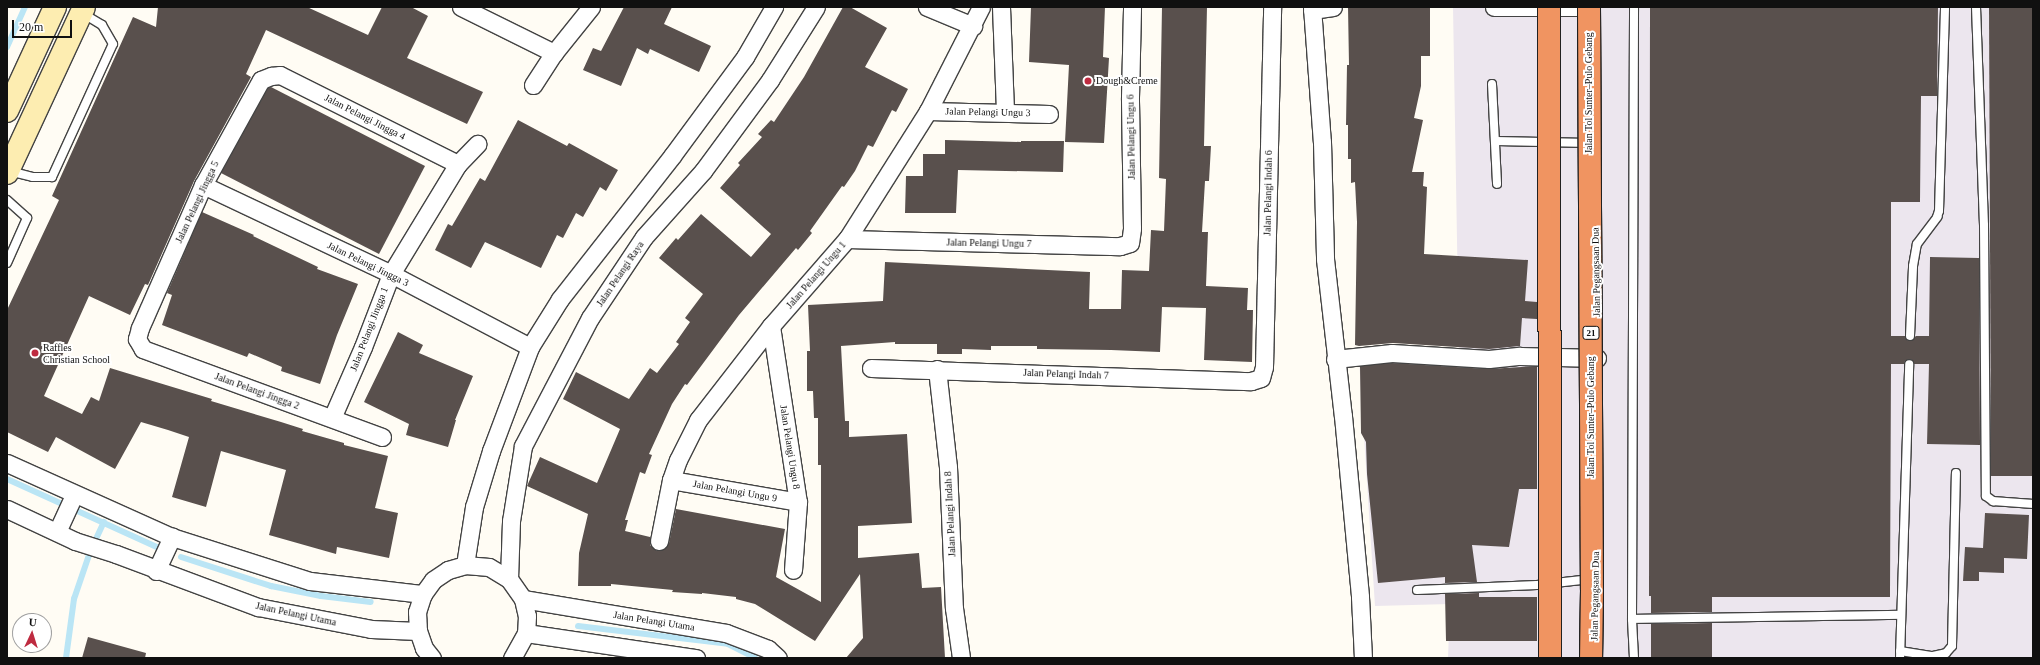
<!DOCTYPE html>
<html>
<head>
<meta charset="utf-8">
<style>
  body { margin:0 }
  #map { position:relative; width:2040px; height:665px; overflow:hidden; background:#fffcf4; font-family:"Times New Roman",serif }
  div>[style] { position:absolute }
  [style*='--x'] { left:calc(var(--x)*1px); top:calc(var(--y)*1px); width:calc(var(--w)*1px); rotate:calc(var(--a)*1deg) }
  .industrial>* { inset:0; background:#ece6ee }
  .stream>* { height:6px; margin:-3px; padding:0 3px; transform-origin:3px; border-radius:3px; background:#bae5f5 }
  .building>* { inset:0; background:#59504d }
  .roads { filter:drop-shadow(1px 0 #434343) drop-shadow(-1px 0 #434343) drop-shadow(0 1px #434343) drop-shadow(0 -1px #434343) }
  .lane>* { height:8px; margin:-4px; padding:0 4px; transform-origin:4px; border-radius:4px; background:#fff }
  .street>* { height:17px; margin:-8.5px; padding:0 8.5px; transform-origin:8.5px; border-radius:8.5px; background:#fff }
  .secondary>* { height:22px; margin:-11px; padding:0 11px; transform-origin:11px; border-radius:11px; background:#fdedb1 }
  .bridges { filter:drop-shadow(1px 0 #212121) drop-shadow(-1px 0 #212121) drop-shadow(0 1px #212121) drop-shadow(0 -1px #212121) }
  .highway-bridge>* { height:22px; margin:-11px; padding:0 11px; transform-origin:11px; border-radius:11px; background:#f09461 }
  .dots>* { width:11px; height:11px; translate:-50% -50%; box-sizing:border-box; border:2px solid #fff; border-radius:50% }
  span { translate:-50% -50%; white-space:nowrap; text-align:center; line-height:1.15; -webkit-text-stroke:4px #fff; paint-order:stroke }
  .shield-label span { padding:1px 3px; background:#fff; border:1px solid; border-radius:3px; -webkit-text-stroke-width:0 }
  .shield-label { font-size:9px; color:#101010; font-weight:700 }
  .poi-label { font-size:10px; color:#101010 }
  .left { translate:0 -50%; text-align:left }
  .street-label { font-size:10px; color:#101010 }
  .frame { position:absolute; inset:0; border:8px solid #101010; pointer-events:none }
  .north { position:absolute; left:12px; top:613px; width:40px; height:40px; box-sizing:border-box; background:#fff; border:1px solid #9f9f9f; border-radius:50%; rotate:4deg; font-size:11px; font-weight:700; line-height:16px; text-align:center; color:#101010 }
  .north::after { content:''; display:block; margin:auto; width:14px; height:18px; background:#be2b40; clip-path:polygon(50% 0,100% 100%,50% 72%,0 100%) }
  .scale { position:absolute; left:12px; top:20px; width:60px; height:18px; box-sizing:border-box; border:2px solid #101010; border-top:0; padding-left:5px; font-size:12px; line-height:14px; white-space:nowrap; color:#101010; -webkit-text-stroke:3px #fff; paint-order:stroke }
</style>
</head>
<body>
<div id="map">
  <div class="industrial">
    <div style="clip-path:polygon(1453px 7px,2033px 7px,2033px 658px,1448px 658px,1450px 604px,1375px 606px,1359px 359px,1459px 356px)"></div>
  </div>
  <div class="stream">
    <div style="--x:7;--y:47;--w:44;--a:-65.8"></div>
    <div style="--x:7;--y:479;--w:165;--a:24.4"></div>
    <div style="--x:95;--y:541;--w:21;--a:-65"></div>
    <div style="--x:181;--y:557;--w:95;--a:17.9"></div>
    <div style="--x:271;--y:586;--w:51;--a:11.3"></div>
    <div style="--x:321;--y:596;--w:50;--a:6.8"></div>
    <div style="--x:578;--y:626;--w:151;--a:6.8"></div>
    <div style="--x:728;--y:644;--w:30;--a:27"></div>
    <div style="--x:66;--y:658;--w:60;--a:-82.3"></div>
    <div style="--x:74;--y:599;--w:46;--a:-71.2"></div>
  </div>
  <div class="building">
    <div style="clip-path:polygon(158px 7px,307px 7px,368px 35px,382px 7px,411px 7px,428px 16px,407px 58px,483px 92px,467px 124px,266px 30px,246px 74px,251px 77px,194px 181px,148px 285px,145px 284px,130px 315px,89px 296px,44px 396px,82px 414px,91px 397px,99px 401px,110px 368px,212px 399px,211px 401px,281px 422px,303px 429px,302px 431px,344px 443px,344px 445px,388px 456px,375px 508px,398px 513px,389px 558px,337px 547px,336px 554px,269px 535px,286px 470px,221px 451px,206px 507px,172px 497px,189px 437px,168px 430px,141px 422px,115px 469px,56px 437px,48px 452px,7px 432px,7px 310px,59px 200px,52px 196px,133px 17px,156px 27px)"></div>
    <div style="clip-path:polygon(624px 7px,672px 7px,664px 24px,711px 46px,699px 72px,650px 49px,648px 54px,637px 48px,621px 86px,583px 70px,593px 48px,601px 51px)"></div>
    <div style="clip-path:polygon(843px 7px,850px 7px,887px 28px,865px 67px,908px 89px,896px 112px,892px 110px,873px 147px,868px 145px,855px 171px,844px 187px,842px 186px,810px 231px,812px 233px,798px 250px,796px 248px,739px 315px,687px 385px,685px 384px,672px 404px,649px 454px,652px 455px,645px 474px,640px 472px,625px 520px,628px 520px,625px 531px,650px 537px,650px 545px,657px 551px,666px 548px,669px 543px,676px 509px,785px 529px,776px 577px,821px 602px,821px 465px,818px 465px,818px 418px,814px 418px,813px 391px,807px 391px,807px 351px,810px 351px,808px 305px,883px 301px,885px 262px,1090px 272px,1089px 309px,1121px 309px,1122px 270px,1149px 271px,1151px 230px,1164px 231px,1166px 179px,1159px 178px,1162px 7px,1207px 7px,1204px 146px,1211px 146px,1209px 181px,1205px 181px,1202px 232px,1208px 232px,1206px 286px,1248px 288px,1247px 310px,1253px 310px,1252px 362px,1204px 360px,1206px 308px,1162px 307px,1160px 352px,1111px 350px,1037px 349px,1037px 346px,991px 346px,991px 350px,962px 349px,962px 354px,937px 354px,937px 344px,895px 344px,895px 342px,841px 346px,845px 421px,849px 421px,849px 437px,907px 434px,912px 523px,858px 526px,858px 558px,919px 553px,922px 588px,941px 587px,945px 658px,846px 658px,863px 638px,860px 574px,815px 641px,755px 604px,736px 599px,736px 597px,702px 593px,702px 594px,672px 592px,673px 590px,611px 584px,611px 586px,578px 586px,579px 553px,588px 514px,527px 486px,540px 457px,597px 483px,620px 429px,563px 399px,576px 372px,629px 399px,650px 368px,657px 373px,679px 344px,676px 342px,690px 322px,685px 318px,703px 294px,659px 258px,676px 238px,678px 240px,701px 214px,751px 257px,771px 234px,720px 188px,740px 165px,738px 163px,762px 137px,758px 134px,771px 120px,774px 122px,804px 77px)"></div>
    <div style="clip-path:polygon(1031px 7px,1105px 7px,1103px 57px,1109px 58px,1104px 143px,1065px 142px,1069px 65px,1029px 62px)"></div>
    <div style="clip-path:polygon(1348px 7px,1430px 7px,1430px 56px,1421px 56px,1421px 86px,1414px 118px,1423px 120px,1412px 172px,1424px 172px,1423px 186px,1427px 187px,1424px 254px,1528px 260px,1525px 301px,1537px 302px,1537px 319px,1522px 318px,1520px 346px,1489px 349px,1393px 343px,1359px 346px,1355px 345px,1357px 222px,1355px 182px,1351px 183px,1351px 159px,1348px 159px,1348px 125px,1346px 125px,1347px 65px,1349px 65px)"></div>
    <div style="clip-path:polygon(1650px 7px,1938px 7px,1937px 96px,1921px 96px,1920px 202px,1891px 202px,1891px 336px,1905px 336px,1907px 340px,1910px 341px,1916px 336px,1929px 336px,1930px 257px,1979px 258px,1980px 445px,1927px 444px,1929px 364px,1914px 364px,1912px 360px,1909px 359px,1905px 361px,1904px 364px,1891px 364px,1890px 597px,1712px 597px,1712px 612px,1651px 613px,1651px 596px,1649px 596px)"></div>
    <div style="clip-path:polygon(1989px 7px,2033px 7px,2033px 476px,1991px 476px)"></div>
    <div style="clip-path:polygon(271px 87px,425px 166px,379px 254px,221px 173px,268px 88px)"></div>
    <div style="clip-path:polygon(518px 120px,567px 146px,569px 143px,618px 170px,606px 191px,600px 187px,583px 217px,576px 213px,563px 238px,557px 235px,541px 268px,485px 242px,471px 268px,435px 250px,448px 224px,452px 226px,480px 178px,485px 181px)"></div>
    <div style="clip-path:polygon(945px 140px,1021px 142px,1021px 141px,1064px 141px,1063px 172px,958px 170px,956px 213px,905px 213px,906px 176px,923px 176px,923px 154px,945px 154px)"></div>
    <div style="clip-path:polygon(202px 212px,254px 235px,253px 236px,318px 267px,317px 269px,358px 284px,337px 335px,320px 384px,281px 371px,282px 367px,249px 353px,247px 357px,162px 325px,172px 295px,167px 293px)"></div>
    <div style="clip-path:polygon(398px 332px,423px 345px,419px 353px,473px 376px,455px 420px,456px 420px,448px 447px,406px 435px,409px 424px,364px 402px)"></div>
    <div style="clip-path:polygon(1392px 363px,1488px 369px,1537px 366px,1537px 489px,1519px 489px,1509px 547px,1472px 545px,1477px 582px,1445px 583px,1445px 577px,1378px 583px,1367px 474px,1366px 442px,1361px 433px,1360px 366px)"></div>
    <div style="clip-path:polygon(1985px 513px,2029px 515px,2027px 559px,2004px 558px,2004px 573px,1979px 572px,1979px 581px,1963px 581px,1965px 547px,1983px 548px)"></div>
    <div style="clip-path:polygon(1479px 593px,1479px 597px,1537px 597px,1537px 641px,1446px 641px,1445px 594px)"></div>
    <div style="clip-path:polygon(1712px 623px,1712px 658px,1651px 658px,1651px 624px)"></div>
    <div style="clip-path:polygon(88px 637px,146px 653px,145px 658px,82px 658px)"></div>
  </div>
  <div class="roads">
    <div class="lane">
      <div style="--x:1976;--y:7;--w:218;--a:87.9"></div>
      <div style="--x:1984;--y:225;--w:271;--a:89.6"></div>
      <div style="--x:1986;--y:496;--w:9;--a:36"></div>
      <div style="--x:1993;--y:501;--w:40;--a:4.3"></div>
      <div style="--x:1492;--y:84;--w:100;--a:87.1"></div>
      <div style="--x:1496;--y:141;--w:93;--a:1.2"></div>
      <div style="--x:9;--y:171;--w:25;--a:14"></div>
      <div style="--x:33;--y:177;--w:19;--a:0"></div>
      <div style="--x:52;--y:177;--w:146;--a:-65.4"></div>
      <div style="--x:113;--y:44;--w:22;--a:-120"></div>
      <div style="--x:102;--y:25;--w:23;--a:-149"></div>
      <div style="--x:7;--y:200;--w:27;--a:42"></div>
      <div style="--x:27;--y:218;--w:49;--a:114"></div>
      <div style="--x:1910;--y:336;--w:70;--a:-87.5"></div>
      <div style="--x:1913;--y:266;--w:22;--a:-80"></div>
      <div style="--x:1917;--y:244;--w:34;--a:-53"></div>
      <div style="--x:1937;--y:217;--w:6;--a:-72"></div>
      <div style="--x:1939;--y:211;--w:204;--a:-88.3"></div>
      <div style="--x:1417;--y:590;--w:120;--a:-2.4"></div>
      <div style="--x:1537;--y:585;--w:54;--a:-6.3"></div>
      <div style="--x:1632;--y:619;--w:268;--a:-0.9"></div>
      <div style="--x:1900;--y:651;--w:33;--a:9"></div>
      <div style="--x:1933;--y:656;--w:13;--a:-13"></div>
      <div style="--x:1946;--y:653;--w:9;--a:-49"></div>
      <div style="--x:1952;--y:646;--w:173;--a:-88.7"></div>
      <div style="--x:1634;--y:658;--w:39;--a:-93"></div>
      <div style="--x:1632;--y:619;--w:612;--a:-89.81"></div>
      <div style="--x:1900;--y:658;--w:294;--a:-88.2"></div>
    </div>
    <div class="street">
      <div style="--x:461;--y:7;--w:104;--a:26.3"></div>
      <div style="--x:927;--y:7;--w:50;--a:22.4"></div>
      <div style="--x:1001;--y:7;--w:105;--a:87.8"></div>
      <div style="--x:1312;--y:7;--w:135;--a:85.8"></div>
      <div style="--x:1322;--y:142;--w:117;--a:88.5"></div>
      <div style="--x:1325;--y:259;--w:158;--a:83.5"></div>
      <div style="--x:1343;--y:416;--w:182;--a:84.6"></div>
      <div style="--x:1360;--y:597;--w:61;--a:87.2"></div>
      <div style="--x:1494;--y:7;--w:92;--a:0"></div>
      <div style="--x:1312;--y:10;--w:21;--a:-8"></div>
      <div style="--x:533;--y:85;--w:38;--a:-57"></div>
      <div style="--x:554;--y:53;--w:59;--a:-51.2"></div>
      <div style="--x:928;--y:111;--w:121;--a:1.4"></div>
      <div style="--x:203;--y:185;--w:208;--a:25.3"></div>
      <div style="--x:391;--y:274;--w:157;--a:27.7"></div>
      <div style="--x:847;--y:239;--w:273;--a:1.5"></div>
      <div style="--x:1120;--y:246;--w:10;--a:-17"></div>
      <div style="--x:1130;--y:243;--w:15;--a:-82"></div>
      <div style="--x:1132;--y:228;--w:131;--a:-90.9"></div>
      <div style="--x:1130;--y:97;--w:90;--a:-88.7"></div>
      <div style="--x:771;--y:326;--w:178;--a:81.3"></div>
      <div style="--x:798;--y:502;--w:68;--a:94.2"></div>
      <div style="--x:1335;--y:359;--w:57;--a:-6"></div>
      <div style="--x:1392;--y:353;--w:97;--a:3.5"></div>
      <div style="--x:1489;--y:359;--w:31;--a:-6"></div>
      <div style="--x:1520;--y:356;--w:77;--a:1.5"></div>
      <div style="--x:871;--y:368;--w:380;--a:2"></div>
      <div style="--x:1251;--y:381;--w:10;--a:-17"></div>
      <div style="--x:1261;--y:378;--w:11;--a:-75"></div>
      <div style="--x:1264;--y:367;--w:360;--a:-88.7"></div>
      <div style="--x:937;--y:369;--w:99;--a:83.6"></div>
      <div style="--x:948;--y:467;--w:141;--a:87.6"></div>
      <div style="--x:954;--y:608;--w:50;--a:82"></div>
      <div style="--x:332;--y:418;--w:77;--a:-66.4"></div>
      <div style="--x:363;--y:347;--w:78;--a:-69"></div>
      <div style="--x:391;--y:274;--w:129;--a:-58.7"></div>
      <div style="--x:458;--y:164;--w:28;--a:-46"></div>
      <div style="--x:382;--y:437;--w:255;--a:-159.8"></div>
      <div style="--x:143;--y:349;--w:12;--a:-121"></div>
      <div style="--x:137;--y:339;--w:11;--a:-75"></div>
      <div style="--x:140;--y:328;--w:156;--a:-66.2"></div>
      <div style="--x:203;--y:185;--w:120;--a:-61.1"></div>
      <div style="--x:261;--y:80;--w:11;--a:-22"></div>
      <div style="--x:271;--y:76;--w:9;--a:-6"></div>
      <div style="--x:280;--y:75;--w:199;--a:26.6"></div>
      <div style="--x:7;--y:463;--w:181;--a:24.2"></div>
      <div style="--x:172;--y:537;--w:145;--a:17.7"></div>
      <div style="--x:310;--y:581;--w:114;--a:6.6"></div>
      <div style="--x:671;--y:480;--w:129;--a:9.8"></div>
      <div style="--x:7;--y:509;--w:75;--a:25.2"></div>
      <div style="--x:75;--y:541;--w:43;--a:17.6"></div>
      <div style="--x:116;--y:554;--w:152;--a:20.5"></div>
      <div style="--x:258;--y:607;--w:115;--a:11"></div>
      <div style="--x:371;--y:629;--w:47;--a:2.4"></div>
      <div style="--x:57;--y:532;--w:41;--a:-65.3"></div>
      <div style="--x:659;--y:541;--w:62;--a:-78.9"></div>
      <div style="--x:671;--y:480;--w:21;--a:-71"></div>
      <div style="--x:678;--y:460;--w:45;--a:-63.4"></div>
      <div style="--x:698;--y:420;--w:119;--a:-52.2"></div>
      <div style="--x:771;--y:326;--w:116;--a:-48.9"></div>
      <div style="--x:847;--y:239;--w:151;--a:-57.7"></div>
      <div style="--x:928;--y:111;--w:117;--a:-63"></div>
      <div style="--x:465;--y:565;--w:59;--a:-81.2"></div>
      <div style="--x:474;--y:507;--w:59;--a:-73.1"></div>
      <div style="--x:491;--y:451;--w:111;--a:-69.4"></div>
      <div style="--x:530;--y:347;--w:57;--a:-58"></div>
      <div style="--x:560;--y:299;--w:182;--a:-51.9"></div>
      <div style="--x:672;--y:156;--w:123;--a:-53.6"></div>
      <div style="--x:745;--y:57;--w:58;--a:-59.9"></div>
      <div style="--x:156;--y:571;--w:38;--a:-65"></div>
      <div style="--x:509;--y:579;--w:58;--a:-88"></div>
      <div style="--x:511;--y:521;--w:76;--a:-80.9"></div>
      <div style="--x:523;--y:446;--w:144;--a:-62.4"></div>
      <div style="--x:590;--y:318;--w:97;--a:-56.3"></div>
      <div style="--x:644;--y:237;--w:89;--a:-48.2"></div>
      <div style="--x:703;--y:171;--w:113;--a:-53.6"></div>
      <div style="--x:770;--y:80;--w:86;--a:-57.8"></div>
      <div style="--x:523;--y:599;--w:206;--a:9.5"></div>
      <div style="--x:726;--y:633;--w:45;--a:20.9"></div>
      <div style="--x:768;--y:649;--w:13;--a:42"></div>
      <div style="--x:526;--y:633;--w:172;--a:8.4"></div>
      <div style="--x:432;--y:658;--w:13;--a:-129"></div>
      <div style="--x:424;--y:648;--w:18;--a:-109"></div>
      <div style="--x:418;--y:631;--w:19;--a:-93"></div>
      <div style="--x:417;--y:612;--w:19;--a:-72"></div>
      <div style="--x:423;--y:594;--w:17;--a:-54"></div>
      <div style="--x:433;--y:580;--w:18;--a:-34"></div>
      <div style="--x:448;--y:570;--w:18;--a:-16"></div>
      <div style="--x:465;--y:565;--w:24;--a:5"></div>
      <div style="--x:489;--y:567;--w:23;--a:31"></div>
      <div style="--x:509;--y:579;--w:24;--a:55"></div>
      <div style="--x:523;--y:599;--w:17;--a:77"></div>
      <div style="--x:527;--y:616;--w:17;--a:93"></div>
      <div style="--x:526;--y:633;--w:29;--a:119"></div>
    </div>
    <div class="secondary">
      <div style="--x:7;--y:111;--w:115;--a:-65.2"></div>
      <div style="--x:7;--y:173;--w:183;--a:-65.1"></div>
    </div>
  </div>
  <div class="bridges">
    <div class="highway-bridge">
      <div style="--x:1549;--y:7;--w:651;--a:89.91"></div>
      <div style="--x:1589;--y:7;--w:583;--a:89.71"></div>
      <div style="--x:1592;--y:590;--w:68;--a:90.8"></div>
    </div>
  </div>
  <div class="dots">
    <div style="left:1088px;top:81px;background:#be2b40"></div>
    <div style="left:35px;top:353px;background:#be2b40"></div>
  </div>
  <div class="shield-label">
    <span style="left:1591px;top:333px">21</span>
  </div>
  <div class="poi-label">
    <span class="left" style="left:1096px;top:81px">Dough&amp;Creme</span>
    <span class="left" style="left:43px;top:353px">Raffles<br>Christian School</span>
  </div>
  <div class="street-label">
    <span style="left:1589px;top:93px;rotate:-90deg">Jalan Tol Sunter–Pulo Gebang</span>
    <span style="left:988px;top:112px;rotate:1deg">Jalan Pelangi Ungu 3</span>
    <span style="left:365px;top:117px;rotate:27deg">Jalan Pelangi Jingga 4</span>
    <span style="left:1131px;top:137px;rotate:-91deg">Jalan Pelangi Ungu 6</span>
    <span style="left:1268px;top:193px;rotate:-89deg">Jalan Pelangi Indah 6</span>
    <span style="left:197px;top:202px;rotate:-65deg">Jalan Pelangi Jingga 5</span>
    <span style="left:989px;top:243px;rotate:1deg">Jalan Pelangi Ungu 7</span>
    <span style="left:368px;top:264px;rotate:26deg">Jalan Pelangi Jingga 3</span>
    <span style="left:1596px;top:272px;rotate:-91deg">Jalan Pegangsaan Dua</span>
    <span style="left:620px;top:274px;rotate:-56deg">Jalan Pelangi Raya</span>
    <span style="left:816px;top:275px;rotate:-49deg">Jalan Pelangi Ungu 1</span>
    <span style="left:369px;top:329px;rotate:-69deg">Jalan Pelangi Jingga 1</span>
    <span style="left:1066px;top:374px;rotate:2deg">Jalan Pelangi Indah 7</span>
    <span style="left:257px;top:391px;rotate:20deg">Jalan Pelangi Jingga 2</span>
    <span style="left:1591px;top:417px;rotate:-90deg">Jalan Tol Sunter–Pulo Gebang</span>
    <span style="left:790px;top:447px;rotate:81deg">Jalan Pelangi Ungu 8</span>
    <span style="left:735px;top:491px;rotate:10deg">Jalan Pelangi Ungu 9</span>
    <span style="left:950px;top:514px;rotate:-93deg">Jalan Pelangi Indah 8</span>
    <span style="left:1595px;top:596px;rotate:-89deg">Jalan Pegangsaan Dua</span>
    <span style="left:296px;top:614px;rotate:12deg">Jalan Pelangi Utama</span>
    <span style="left:654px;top:621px;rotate:9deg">Jalan Pelangi Utama</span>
  </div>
  <div class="frame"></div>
  <div class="north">U</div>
  <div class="scale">20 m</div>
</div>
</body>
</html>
